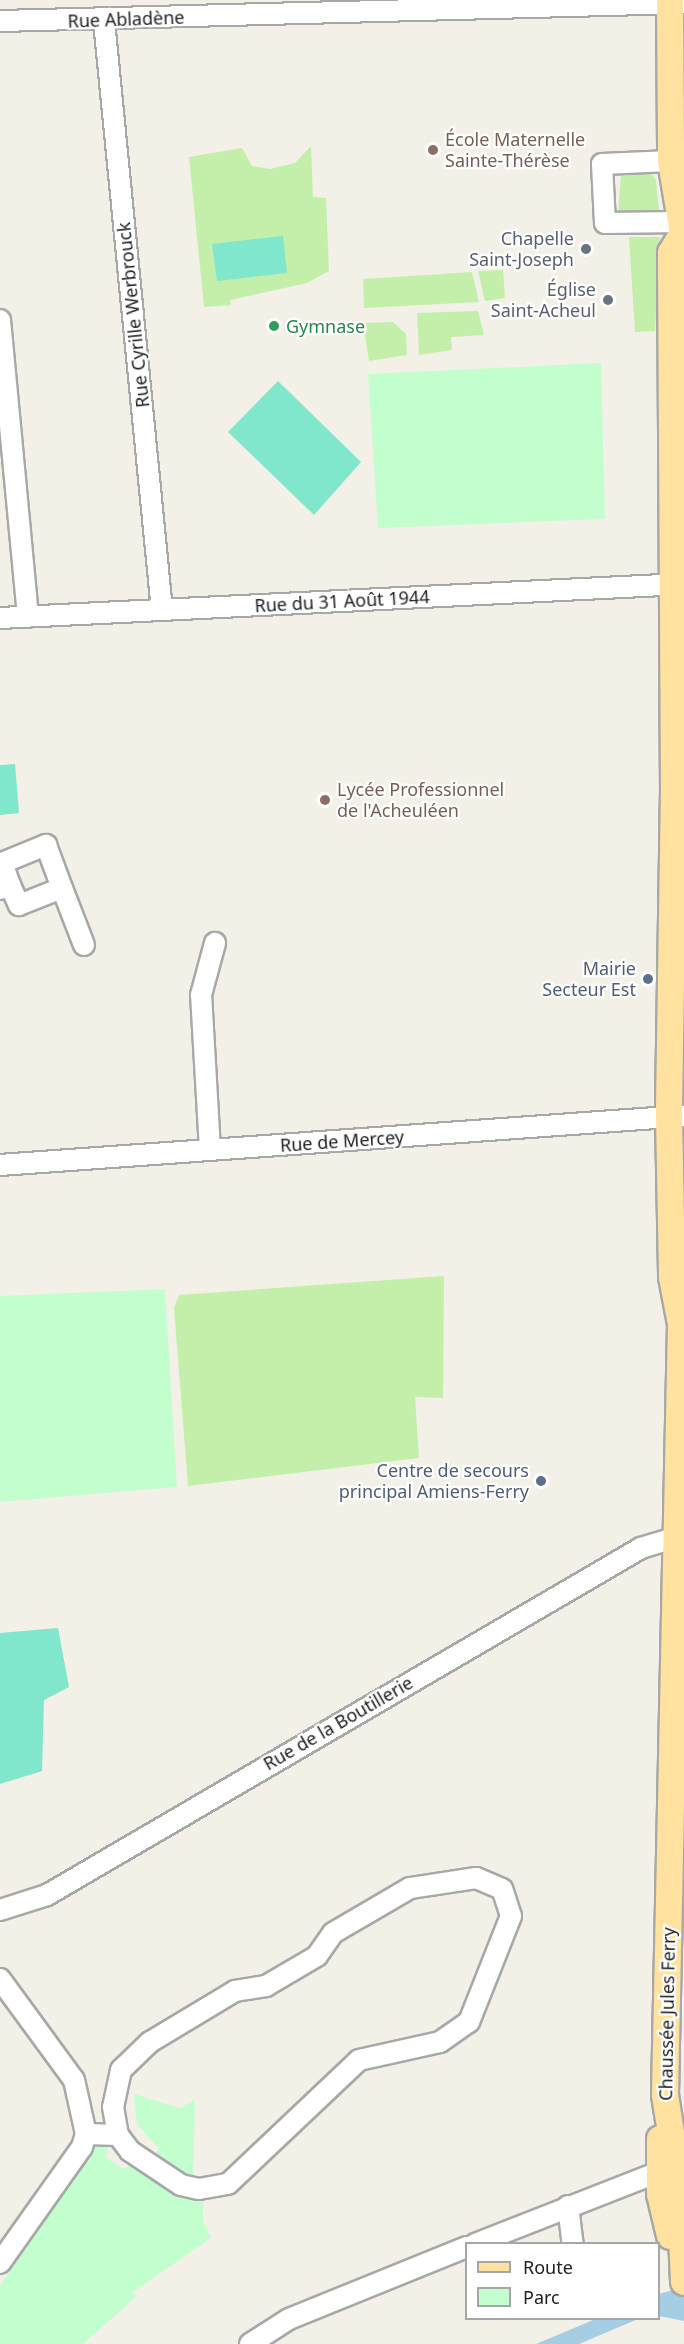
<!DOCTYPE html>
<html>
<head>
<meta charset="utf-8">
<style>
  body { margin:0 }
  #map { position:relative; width:684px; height:2344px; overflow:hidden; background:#f2f0e7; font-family:"Noto Sans",sans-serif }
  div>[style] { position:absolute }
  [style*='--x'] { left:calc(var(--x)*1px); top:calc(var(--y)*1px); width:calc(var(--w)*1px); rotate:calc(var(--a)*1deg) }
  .grass>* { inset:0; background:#c3efaa }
  .park>* { inset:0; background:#c3fecf }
  .pitch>* { inset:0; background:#80e6cc }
  .water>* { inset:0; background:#a5cde3 }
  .roads { filter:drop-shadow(2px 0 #a8a8a8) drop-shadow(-2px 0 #a8a8a8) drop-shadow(0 2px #a8a8a8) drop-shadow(0 -2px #a8a8a8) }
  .minor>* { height:20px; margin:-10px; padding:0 10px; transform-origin:10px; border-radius:10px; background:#fff }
  .major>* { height:26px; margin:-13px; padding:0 13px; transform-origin:13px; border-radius:13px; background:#ffe29f }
  .dots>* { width:16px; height:16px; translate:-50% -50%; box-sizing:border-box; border:3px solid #fff; border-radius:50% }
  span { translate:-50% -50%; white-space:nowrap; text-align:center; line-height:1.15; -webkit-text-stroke:4.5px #fff; paint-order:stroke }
  .street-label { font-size:18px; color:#212121 }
  .education-label { font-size:18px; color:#785e54 }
  .left { translate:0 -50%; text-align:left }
  .worship-label { font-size:18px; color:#5b616d }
  .right { translate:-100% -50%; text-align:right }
  .leisure-label { font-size:18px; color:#27864d }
  .service-label { font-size:18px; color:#4e5e75 }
  .legend { position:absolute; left:465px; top:2242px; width:195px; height:78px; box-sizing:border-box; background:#fff; border:2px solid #a6a6a6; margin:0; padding:8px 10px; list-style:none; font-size:18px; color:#212121 }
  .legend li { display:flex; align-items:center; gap:12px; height:30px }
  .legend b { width:30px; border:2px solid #a6a6a6 }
</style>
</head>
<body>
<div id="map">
  <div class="grass">
    <div style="clip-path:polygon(311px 146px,313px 197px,326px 198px,329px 271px,307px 283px,230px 300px,231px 305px,204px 307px,189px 157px,242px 148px,252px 166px,270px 169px,295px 163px)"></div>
    <div style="clip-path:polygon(650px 172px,656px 180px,659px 210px,618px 214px,621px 175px)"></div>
    <div style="clip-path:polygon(629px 237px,660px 237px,655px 331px,635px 332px)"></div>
    <div style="clip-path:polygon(503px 270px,505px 298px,485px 301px,478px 271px)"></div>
    <div style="clip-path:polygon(472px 272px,479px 302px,364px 308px,363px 279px)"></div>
    <div style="clip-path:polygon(478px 311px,484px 335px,451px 337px,452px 350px,419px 355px,417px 313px)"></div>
    <div style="clip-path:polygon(393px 322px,406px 334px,407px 355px,369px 361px,363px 323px)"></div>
    <div style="clip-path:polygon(444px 1276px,443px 1398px,415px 1397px,419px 1458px,188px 1486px,174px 1308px,179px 1295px)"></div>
  </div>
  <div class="park">
    <div style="clip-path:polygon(601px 363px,605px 519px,378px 528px,368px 374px)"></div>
    <div style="clip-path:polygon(165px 1289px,177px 1487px,0 1502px,0 1296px)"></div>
    <div style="clip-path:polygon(134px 2094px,180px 2108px,195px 2100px,193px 2179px,154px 2158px,159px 2149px,137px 2124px)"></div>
    <div style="clip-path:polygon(95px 2145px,109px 2147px,106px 2158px,124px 2169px,131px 2164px,174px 2193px,203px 2200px,203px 2222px,211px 2238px,133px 2292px,136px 2297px,83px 2344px,0 2344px,0 2286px)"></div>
  </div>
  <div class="pitch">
    <div style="clip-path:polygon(283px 236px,287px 273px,217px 281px,212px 244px)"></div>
    <div style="clip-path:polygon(278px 381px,361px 462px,314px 515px,228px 432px)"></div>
    <div style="clip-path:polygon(15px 764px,19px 813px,0 815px,0 765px)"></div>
    <div style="clip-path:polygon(58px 1628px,69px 1687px,44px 1700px,42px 1771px,0 1784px,0 1633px)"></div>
  </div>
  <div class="water">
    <div style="clip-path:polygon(684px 2287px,684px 2321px,659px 2316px,659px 2294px)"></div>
    <div style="clip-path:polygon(598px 2318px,638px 2319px,579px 2344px,536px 2344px)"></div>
  </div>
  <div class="roads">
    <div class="minor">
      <div style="--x:0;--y:21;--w:684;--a:-1.51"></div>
      <div style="--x:104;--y:21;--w:592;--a:84.38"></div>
      <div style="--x:671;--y:161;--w:69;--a:177.5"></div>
      <div style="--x:602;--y:164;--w:59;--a:87.1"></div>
      <div style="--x:605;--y:223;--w:77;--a:-0.7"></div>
      <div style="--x:0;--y:320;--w:298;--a:84.6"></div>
      <div style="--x:0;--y:618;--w:685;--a:-2.85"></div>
      <div style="--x:10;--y:885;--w:23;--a:-110"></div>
      <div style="--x:2;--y:863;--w:48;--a:-22.2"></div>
      <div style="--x:46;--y:845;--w:46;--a:69.6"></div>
      <div style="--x:0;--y:889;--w:11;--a:-22"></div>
      <div style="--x:10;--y:885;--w:22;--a:66"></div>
      <div style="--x:19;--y:905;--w:46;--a:-21.6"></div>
      <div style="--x:62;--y:888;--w:61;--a:68.9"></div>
      <div style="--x:210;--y:1150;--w:155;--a:-93.3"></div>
      <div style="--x:201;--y:995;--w:54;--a:-74.9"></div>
      <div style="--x:0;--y:1165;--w:686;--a:-4.1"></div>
      <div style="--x:0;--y:1910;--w:49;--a:-17.7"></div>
      <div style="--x:47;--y:1895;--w:688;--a:-30.29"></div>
      <div style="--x:641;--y:1548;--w:38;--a:-17"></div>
      <div style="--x:0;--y:1979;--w:125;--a:53.8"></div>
      <div style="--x:74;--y:2080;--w:55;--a:77.5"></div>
      <div style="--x:86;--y:2134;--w:14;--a:107"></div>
      <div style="--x:82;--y:2147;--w:142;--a:125.3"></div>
      <div style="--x:86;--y:2134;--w:32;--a:2"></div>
      <div style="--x:118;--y:2135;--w:20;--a:53"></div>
      <div style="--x:130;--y:2151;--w:61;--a:33.7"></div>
      <div style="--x:181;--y:2185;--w:18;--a:13"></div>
      <div style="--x:199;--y:2189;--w:29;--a:-10"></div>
      <div style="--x:228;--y:2184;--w:180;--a:-43.4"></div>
      <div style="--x:359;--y:2060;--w:83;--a:-12.5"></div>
      <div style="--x:440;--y:2042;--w:35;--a:-35"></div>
      <div style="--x:469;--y:2022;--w:114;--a:-68.4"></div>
      <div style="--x:511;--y:1916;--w:28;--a:-108"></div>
      <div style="--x:502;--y:1889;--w:28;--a:-157"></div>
      <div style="--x:476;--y:1878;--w:67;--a:171.4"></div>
      <div style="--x:410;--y:1888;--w:89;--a:149.7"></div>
      <div style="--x:333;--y:1933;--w:28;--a:125"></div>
      <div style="--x:317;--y:1956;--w:59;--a:149.5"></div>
      <div style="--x:266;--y:1986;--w:31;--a:171"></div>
      <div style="--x:235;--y:1991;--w:99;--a:149"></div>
      <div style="--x:150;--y:2042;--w:40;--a:136"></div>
      <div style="--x:121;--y:2070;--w:38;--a:102"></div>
      <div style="--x:113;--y:2107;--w:28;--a:80"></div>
      <div style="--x:568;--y:2206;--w:38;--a:83"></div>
      <div style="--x:475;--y:2244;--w:211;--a:-21.4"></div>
      <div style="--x:250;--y:2344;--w:46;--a:-32.7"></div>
      <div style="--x:289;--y:2319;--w:191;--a:-22.1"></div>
    </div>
    <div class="major">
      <div style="--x:670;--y:0;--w:161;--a:89.6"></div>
      <div style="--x:671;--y:161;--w:73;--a:80.5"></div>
      <div style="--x:683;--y:233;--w:23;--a:121"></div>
      <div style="--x:671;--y:253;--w:536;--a:89.68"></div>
      <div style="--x:674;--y:789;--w:328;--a:90.9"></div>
      <div style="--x:669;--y:1117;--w:160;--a:88.9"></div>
      <div style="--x:672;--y:1277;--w:48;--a:79.2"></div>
      <div style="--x:681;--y:1324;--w:771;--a:91.19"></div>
      <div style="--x:665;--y:2095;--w:96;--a:81"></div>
      <div style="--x:680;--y:2190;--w:92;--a:87.5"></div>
      <div style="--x:660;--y:2139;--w:55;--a:90"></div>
      <div style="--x:660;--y:2194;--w:43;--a:76.6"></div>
    </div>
  </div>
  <div class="dots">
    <div style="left:433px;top:150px;background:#8d6e63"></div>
    <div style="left:586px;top:249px;background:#6b7280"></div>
    <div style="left:608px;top:300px;background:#6b7280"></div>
    <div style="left:274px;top:326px;background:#2e9e5b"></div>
    <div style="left:325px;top:800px;background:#8d6e63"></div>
    <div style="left:648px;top:979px;background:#5c6f8a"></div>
    <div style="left:541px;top:1481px;background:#5c6f8a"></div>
  </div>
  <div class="street-label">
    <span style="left:126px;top:19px;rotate:-2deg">Rue Abladène</span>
    <span style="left:133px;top:315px;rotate:-96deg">Rue Cyrille Werbrouck</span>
    <span style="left:342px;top:601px;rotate:-3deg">Rue du 31 Août 1944</span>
    <span style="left:342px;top:1141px;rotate:-4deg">Rue de Mercey</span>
    <span style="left:338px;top:1723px;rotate:-30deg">Rue de la Boutillerie</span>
    <span style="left:667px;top:2014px;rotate:-89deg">Chaussée Jules Ferry</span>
  </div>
  <div class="education-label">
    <span class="left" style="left:445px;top:150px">École Maternelle<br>Sainte-Thérèse</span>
    <span class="left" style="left:337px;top:800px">Lycée Professionnel<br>de l'Acheuléen</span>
  </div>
  <div class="worship-label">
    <span class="right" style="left:574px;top:249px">Chapelle<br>Saint-Joseph</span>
    <span class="right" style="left:596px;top:300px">Église<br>Saint-Acheul</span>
  </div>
  <div class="leisure-label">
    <span class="left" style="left:286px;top:326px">Gymnase</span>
  </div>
  <div class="service-label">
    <span class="right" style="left:636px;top:979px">Mairie<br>Secteur Est</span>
    <span class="right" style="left:529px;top:1481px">Centre de secours<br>principal Amiens-Ferry</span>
  </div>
  <ul class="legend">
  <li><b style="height:8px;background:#ffe29f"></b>Route</li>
  <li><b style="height:16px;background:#c3fecf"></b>Parc</li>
  </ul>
</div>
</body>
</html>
